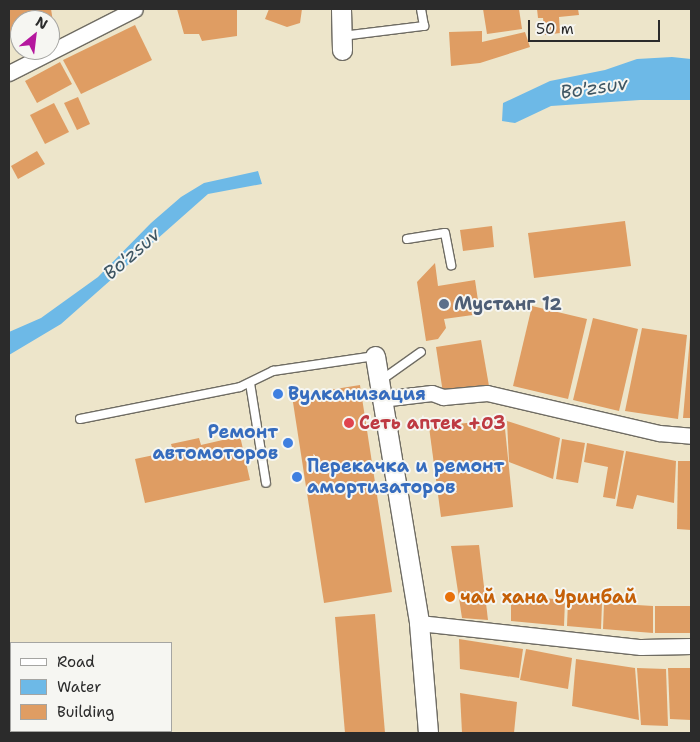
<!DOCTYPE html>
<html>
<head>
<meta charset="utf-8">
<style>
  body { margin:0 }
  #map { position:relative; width:700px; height:742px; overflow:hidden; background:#ede5ca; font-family:"Shantell Sans",sans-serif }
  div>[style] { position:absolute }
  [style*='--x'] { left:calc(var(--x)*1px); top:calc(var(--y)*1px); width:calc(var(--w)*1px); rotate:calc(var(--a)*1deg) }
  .water>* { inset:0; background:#6db9e7 }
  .building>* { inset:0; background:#df9d63 }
  .roads { filter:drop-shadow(1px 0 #6f6c63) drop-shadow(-1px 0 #6f6c63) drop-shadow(0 1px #6f6c63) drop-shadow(0 -1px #6f6c63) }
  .service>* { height:8px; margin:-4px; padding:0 4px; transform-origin:4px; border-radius:4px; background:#fff }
  .minor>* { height:15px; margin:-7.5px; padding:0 7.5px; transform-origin:7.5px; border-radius:7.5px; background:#fff }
  .tertiary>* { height:19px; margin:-9.5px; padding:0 9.5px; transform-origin:9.5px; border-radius:9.5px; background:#fff }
  .dots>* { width:14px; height:14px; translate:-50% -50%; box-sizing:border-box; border:2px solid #f6f6f2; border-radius:50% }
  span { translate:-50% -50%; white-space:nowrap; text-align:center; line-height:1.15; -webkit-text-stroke:4px #f6f6f2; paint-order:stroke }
  .service-label { font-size:18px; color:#4e5e75; font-weight:700 }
  .left { translate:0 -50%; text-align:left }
  .shop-label { font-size:18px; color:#366cbe; font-weight:700 }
  .right { translate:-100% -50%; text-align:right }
  .health-label { font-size:18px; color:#be3a42; font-weight:700 }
  .food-label { font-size:18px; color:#c56008; font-weight:700 }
  .water-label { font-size:19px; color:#3f5663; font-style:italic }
  .frame { position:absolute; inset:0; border:10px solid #2b2b2b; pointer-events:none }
  .legend { position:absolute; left:10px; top:642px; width:162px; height:90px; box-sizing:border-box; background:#f6f6f2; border:1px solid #a5a5a2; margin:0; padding:6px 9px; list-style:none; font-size:15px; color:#2b2b2b }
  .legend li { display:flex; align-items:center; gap:10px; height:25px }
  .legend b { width:25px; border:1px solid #a5a5a2 }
  .north { position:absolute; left:10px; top:10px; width:50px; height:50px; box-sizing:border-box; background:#f6f6f2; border:1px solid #a5a5a2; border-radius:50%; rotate:29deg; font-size:14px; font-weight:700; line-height:20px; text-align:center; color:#2b2b2b }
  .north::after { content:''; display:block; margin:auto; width:18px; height:22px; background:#b5179e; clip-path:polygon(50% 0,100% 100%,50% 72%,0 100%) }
  .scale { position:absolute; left:528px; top:20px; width:132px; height:22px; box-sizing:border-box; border:2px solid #2b2b2b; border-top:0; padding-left:6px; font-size:15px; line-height:18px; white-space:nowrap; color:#2b2b2b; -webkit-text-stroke:4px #f6f6f2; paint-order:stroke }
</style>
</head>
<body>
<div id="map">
  <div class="water">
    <div style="clip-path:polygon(672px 57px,691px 59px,691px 100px,640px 100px,551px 106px,515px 123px,502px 121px,503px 103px,550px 81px,605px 70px,637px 59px)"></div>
    <div style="clip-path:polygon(258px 171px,262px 184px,208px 194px,61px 324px,9px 355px,9px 332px,41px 318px,98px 277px,151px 223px,181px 197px,204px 183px)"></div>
  </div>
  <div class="building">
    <div style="clip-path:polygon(9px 9px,51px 9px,54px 28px,50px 29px,50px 20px,20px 20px,20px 33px,9px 35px)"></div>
    <div style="clip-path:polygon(177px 9px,237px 9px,237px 36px,202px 41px,199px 34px,184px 34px)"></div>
    <div style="clip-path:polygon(269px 9px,302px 9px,300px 23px,287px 27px,265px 19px)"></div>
    <div style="clip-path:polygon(483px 9px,519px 9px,522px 29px,487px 34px)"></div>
    <div style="clip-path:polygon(537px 9px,578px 9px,579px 15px,559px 17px,560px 33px,545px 35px,543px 18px,538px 18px)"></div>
    <div style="clip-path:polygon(135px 25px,152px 60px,81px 94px,63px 60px)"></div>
    <div style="clip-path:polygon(482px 31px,482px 42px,525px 32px,530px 47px,480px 63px,451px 66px,449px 32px)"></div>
    <div style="clip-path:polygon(60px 62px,72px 84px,37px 103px,25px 81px)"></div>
    <div style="clip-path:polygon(78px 97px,90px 124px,77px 130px,64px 103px)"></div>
    <div style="clip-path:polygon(54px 103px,69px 132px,45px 144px,30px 115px)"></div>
    <div style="clip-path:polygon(37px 151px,45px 164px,18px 179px,11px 166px)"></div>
    <div style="clip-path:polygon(625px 221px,631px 266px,534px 278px,528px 233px)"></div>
    <div style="clip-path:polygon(492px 226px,494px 247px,463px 251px,460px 230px)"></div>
    <div style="clip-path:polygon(435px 263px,438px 286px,475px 280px,480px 314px,444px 319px,446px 328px,438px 339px,426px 341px,417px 282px)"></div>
    <div style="clip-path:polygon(532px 306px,587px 319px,568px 399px,513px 386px)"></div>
    <div style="clip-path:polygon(593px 318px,638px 329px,619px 411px,573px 400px)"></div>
    <div style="clip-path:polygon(642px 328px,687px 335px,678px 419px,625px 411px)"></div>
    <div style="clip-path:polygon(690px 337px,691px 418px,683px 418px)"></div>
    <div style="clip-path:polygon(481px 340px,489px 386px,443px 393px,436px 347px)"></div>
    <div style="clip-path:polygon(360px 385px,392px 592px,324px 603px,292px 396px)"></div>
    <div style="clip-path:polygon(504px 419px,513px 507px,441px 517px,429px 427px)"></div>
    <div style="clip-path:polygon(507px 421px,560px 438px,553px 479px,509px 462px)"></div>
    <div style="clip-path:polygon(240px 436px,250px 480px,145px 503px,135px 459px,173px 451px,171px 444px,199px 438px,201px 445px)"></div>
    <div style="clip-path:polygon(562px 439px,585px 443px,578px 483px,556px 479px)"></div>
    <div style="clip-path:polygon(587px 443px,624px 451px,615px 499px,603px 497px,608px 467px,584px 462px)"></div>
    <div style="clip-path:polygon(626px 451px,676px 461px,674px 503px,637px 495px,633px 509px,616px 506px)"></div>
    <div style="clip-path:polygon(678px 461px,691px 461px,691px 530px,677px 529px)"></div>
    <div style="clip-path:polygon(479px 545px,488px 620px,462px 618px,451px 546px)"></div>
    <div style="clip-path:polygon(511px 595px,565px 600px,564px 626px,511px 621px)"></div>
    <div style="clip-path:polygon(568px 601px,602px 603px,601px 629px,567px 626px)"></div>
    <div style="clip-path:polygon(604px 603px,653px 606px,653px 633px,603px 629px)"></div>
    <div style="clip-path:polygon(655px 606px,691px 606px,691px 633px,655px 633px)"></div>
    <div style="clip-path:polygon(375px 614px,385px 733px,345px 733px,335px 617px)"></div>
    <div style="clip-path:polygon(459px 639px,523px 649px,519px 678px,460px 669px)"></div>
    <div style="clip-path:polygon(526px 649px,572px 658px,568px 689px,520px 680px)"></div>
    <div style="clip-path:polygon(576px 659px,635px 668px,639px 720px,572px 706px)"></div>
    <div style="clip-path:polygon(637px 668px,666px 669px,668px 726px,641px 725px)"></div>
    <div style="clip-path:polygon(668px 668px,691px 668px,691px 720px,670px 719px)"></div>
    <div style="clip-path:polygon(460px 693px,517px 702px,514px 733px,462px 733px)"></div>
  </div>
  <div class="roads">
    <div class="service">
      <div style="--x:342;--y:36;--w:83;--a:-7"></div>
      <div style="--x:424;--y:26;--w:17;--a:-100"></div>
      <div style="--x:407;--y:239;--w:38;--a:-9"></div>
      <div style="--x:445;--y:233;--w:33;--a:79"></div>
      <div style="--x:380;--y:381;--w:50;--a:-35.3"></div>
      <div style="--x:250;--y:383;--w:101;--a:80.9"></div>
      <div style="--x:80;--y:419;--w:163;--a:-11.3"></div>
      <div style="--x:240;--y:387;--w:37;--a:-26"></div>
      <div style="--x:273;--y:371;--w:103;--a:-8.4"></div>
    </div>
    <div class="minor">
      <div style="--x:9;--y:73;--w:141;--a:-26.9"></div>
      <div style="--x:381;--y:399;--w:51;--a:-6.7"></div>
      <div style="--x:432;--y:393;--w:12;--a:20"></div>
      <div style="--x:443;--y:397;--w:44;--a:-5.2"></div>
      <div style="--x:487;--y:393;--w:177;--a:13.1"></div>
      <div style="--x:659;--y:433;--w:32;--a:5"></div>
      <div style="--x:419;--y:623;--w:223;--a:6.2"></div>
      <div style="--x:641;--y:647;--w:50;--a:-1.1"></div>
    </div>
    <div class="tertiary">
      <div style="--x:341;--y:9;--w:41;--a:88.6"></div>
      <div style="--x:375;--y:356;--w:271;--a:80.6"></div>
      <div style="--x:419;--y:623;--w:110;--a:85.3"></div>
    </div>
  </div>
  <div class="dots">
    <div style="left:444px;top:304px;background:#5c6f8a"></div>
    <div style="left:278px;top:394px;background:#3f7fe0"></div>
    <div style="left:349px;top:423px;background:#e0444e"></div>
    <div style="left:288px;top:443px;background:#3f7fe0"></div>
    <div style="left:297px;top:477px;background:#3f7fe0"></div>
    <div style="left:450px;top:597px;background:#e8710a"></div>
  </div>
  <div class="service-label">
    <span class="left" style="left:454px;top:304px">Мустанг 12</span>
  </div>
  <div class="shop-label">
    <span class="left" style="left:288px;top:394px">Вулканизация</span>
    <span class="right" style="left:278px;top:443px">Ремонт<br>автомоторов</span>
    <span class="left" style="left:307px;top:477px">Перекачка и ремонт<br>амортизаторов</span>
  </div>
  <div class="health-label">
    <span class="left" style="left:359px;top:423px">Сеть аптек +03</span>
  </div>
  <div class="food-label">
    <span class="left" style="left:460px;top:597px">чай хана Уринбай</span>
  </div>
  <div class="water-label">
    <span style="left:594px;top:88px;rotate:-8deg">Bo'zsuv</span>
    <span style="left:132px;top:254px;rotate:-41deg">Bo'zsuv</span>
  </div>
  <div class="frame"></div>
  <ul class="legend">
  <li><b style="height:6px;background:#fff"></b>Road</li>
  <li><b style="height:14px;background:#6db9e7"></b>Water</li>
  <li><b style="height:14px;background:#df9d63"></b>Building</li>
  </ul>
  <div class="north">N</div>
  <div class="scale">50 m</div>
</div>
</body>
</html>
